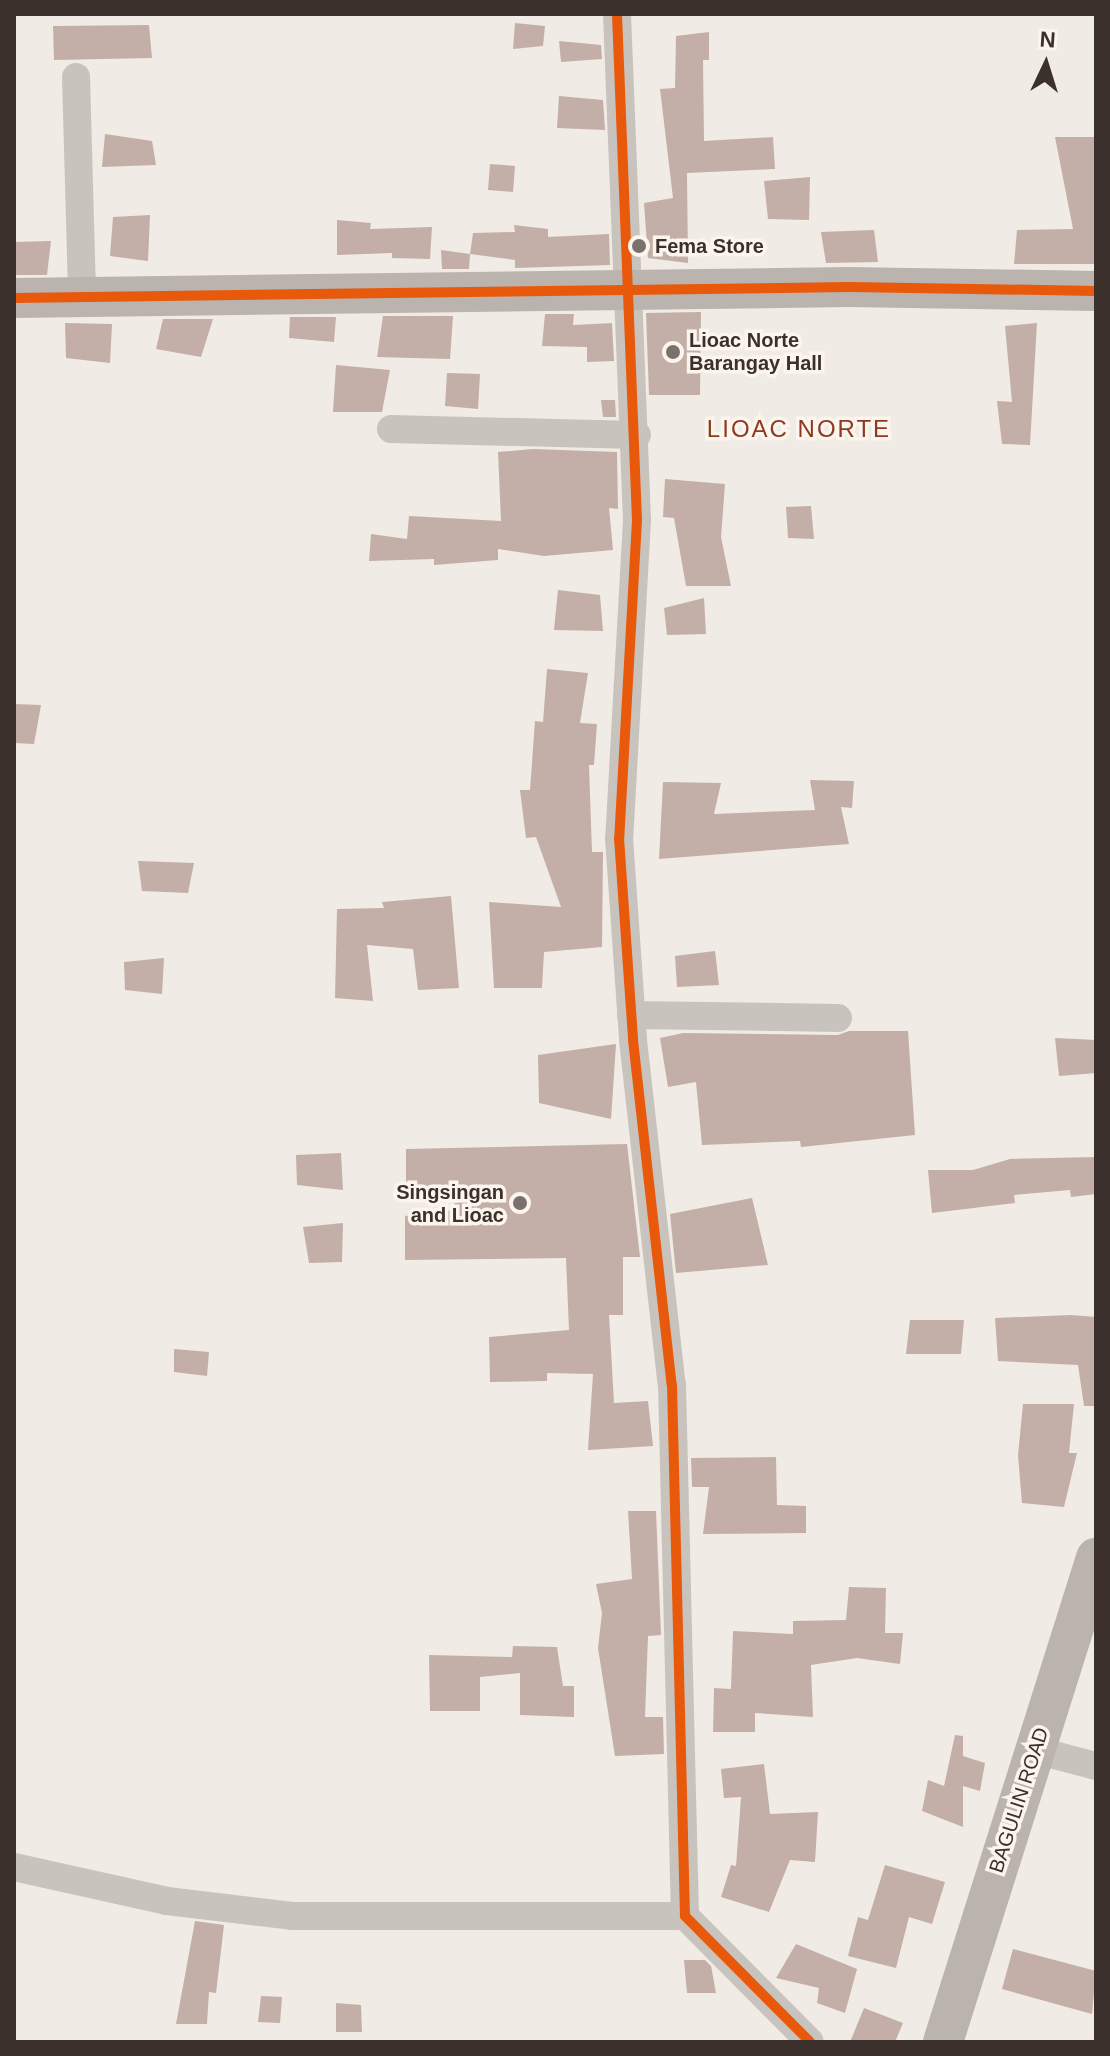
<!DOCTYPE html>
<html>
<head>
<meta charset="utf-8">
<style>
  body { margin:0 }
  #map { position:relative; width:1110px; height:2056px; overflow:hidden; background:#f0ebe5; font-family:Arial,sans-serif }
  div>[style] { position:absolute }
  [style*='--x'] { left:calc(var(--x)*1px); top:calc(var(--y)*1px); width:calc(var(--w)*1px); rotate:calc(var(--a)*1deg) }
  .building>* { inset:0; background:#c3afa7 }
  .street>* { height:28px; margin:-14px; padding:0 14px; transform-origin:14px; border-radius:14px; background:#c9c3be }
  .secondary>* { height:40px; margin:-20px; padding:0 20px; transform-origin:20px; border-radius:20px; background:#bab3ae }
  .cycleway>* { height:10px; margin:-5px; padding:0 5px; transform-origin:5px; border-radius:5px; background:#e8590c }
  .dots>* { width:22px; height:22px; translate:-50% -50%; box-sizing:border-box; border:4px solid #fbf5ee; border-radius:50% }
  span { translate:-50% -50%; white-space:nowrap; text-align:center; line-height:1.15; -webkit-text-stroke:7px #fbf5ee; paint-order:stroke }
  .poi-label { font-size:20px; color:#3b302b; font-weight:700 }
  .left { translate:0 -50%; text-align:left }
  .right { translate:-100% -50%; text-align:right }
  .street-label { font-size:20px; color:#3b302b }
  .quarter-label { font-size:24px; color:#8c3b22; letter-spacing:2px }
  .frame { position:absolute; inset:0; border:16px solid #3b302b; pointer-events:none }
  .north { position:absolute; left:1006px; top:24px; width:80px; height:80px; -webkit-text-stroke:6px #fbf5ee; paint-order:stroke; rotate:4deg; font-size:22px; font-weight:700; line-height:32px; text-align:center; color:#3b302b }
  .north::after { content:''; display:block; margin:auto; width:28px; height:36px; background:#3b302b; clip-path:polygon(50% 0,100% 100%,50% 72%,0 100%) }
</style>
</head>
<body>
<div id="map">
  <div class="building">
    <div style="clip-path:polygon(515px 23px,545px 26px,543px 46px,513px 49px)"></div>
    <div style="clip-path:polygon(149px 25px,152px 58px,54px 60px,53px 26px)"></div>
    <div style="clip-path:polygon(709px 32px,709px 60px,703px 60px,704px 141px,773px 137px,775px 169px,687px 173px,688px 263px,648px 258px,644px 203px,673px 198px,660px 89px,675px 88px,676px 36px)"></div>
    <div style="clip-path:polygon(559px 41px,601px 45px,602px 59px,561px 62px)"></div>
    <div style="clip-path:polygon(559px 96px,603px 100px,605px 130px,557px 128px)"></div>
    <div style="clip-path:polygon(105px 134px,152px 141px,156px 165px,102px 167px)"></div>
    <div style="clip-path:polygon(1055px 137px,1096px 137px,1096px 264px,1014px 264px,1017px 230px,1073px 229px)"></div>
    <div style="clip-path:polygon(490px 164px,515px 166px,513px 192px,488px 190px)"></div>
    <div style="clip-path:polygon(810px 177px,809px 220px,768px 219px,764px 181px)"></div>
    <div style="clip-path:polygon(150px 215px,148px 261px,110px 256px,113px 217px)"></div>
    <div style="clip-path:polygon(337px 220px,371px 223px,370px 229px,432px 227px,430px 259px,392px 258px,392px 253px,337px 255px)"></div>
    <div style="clip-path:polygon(514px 225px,548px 229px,548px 237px,609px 234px,610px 265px,515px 268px,515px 260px,470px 254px,473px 233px,515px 232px)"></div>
    <div style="clip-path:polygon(874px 230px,878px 262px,826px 263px,821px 232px)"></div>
    <div style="clip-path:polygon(51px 241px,47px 275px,14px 275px,14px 242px)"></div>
    <div style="clip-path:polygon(441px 250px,470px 254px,469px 269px,442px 269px)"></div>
    <div style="clip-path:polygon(701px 312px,700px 395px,649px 395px,646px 313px)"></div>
    <div style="clip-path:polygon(545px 314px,574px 314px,573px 325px,612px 323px,614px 361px,587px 362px,587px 347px,542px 346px)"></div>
    <div style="clip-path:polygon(383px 316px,453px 316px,450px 359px,377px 357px)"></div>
    <div style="clip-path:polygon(290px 317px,336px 317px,334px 342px,289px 338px)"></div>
    <div style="clip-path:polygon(163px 319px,213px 319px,201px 357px,156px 349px)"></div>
    <div style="clip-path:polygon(65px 323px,112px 324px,110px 363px,66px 358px)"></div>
    <div style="clip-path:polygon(1037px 323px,1030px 445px,1002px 444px,997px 401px,1012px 402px,1005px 326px)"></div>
    <div style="clip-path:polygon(336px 365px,390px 370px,382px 412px,333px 412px)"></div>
    <div style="clip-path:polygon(447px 373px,480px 374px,478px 409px,445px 406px)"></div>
    <div style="clip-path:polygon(601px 400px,615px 400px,616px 417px,603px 417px)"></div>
    <div style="clip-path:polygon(533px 449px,617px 452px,618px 509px,609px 508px,613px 550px,544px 556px,498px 549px,498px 560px,434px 565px,434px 559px,369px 561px,371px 534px,407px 539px,409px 516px,501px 521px,498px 452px)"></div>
    <div style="clip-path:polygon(665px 479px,725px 484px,721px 537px,731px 586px,686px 586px,674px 518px,663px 517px)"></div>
    <div style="clip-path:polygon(811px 506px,814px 539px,788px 538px,786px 507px)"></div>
    <div style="clip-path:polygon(558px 590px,600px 595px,603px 631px,554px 630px)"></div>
    <div style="clip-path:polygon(704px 598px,706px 634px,667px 635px,664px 608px)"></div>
    <div style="clip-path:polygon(547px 669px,588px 673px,580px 723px,597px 724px,594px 765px,589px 765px,592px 852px,603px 852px,602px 947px,544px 952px,542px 988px,494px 988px,489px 902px,561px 907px,536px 837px,526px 838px,520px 790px,530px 790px,535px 721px,543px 722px)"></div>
    <div style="clip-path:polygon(14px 704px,41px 705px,34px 744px,14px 743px)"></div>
    <div style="clip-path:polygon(810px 780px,854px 781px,852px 808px,841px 807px,849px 844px,659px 859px,663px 782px,721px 783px,714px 814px,815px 810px)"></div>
    <div style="clip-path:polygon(138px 861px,194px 863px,188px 893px,142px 891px)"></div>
    <div style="clip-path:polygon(451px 896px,459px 988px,418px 990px,413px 949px,367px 945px,373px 1001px,335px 998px,337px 909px,384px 908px,382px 902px)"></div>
    <div style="clip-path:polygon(715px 951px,719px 985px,677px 987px,675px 956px)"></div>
    <div style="clip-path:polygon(164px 958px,162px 994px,125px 990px,124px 962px)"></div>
    <div style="clip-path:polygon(849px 1031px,908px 1031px,915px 1135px,801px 1147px,800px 1141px,702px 1145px,696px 1082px,668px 1087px,660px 1038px,683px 1033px,838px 1035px)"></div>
    <div style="clip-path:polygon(1055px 1038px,1096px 1040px,1096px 1073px,1059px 1076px)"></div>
    <div style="clip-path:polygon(616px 1044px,611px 1119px,539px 1103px,538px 1055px)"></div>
    <div style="clip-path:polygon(627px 1144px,640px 1257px,623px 1257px,623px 1315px,609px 1315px,614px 1403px,648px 1401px,653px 1446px,588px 1450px,593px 1374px,547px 1373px,547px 1381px,490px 1382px,489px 1337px,569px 1330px,566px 1258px,405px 1260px,405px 1216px,455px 1210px,454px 1200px,406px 1196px,406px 1149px)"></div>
    <div style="clip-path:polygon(341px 1153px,343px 1190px,297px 1185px,296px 1155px)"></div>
    <div style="clip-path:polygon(1096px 1157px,1096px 1194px,1071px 1197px,1070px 1190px,1014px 1195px,1015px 1203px,932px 1213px,928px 1170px,973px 1170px,1010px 1159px)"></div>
    <div style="clip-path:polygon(752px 1198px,768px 1265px,676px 1273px,670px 1214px)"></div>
    <div style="clip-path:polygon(343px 1223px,342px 1262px,309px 1263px,303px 1227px)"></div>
    <div style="clip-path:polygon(1071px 1315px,1096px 1317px,1096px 1406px,1084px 1406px,1078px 1365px,998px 1361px,995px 1318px)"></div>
    <div style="clip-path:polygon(910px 1320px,964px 1320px,961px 1354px,906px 1354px)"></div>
    <div style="clip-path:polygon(174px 1349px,209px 1352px,207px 1376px,174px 1372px)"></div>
    <div style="clip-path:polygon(1023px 1404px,1074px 1404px,1069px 1453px,1077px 1453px,1064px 1507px,1022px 1503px,1018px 1455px)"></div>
    <div style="clip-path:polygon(776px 1457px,777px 1505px,806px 1506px,806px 1533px,703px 1534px,709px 1487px,692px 1487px,691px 1458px)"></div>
    <div style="clip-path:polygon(628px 1511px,656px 1511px,661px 1635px,648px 1636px,645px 1717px,663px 1717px,664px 1754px,615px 1756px,598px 1648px,602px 1613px,596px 1584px,632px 1579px)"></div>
    <div style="clip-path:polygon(849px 1587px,886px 1588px,885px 1633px,903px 1633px,900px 1664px,857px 1658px,811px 1665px,813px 1717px,755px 1713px,755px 1732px,713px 1732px,714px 1688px,731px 1689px,733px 1631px,793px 1634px,793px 1621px,846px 1620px)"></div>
    <div style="clip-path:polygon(513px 1646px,557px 1647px,563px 1686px,574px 1686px,574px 1717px,520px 1715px,520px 1673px,480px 1677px,480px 1711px,430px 1711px,429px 1655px,512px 1657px)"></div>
    <div style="clip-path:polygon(955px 1735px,963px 1736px,963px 1756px,985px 1763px,980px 1791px,963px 1786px,963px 1827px,922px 1811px,928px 1780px,944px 1786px)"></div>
    <div style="clip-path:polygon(764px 1764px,770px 1814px,818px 1812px,815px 1862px,790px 1860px,769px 1912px,721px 1897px,731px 1865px,736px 1866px,741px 1797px,724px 1798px,721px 1769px)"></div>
    <div style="clip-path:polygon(885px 1865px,945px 1882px,932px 1924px,909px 1917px,896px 1968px,848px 1956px,858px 1917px,868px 1920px)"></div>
    <div style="clip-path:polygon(195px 1921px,224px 1925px,216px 1993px,209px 1992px,207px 2024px,176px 2024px)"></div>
    <div style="clip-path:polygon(796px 1944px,857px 1969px,845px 2013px,817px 2003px,819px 1988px,776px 1978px)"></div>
    <div style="clip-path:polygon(1013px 1949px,1096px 1971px,1092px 2014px,1002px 1989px)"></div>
    <div style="clip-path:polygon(684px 1960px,705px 1960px,711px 1966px,716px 1993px,687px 1993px)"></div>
    <div style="clip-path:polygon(261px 1996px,282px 1997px,280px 2023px,258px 2022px)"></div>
    <div style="clip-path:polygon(336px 2003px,361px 2005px,362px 2032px,336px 2032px)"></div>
    <div style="clip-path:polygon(864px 2008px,903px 2023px,895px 2042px,850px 2042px)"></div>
  </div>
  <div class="street">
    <div style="--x:617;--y:14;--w:506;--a:87.74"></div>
    <div style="--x:637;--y:520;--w:319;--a:93.2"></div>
    <div style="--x:619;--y:838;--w:202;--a:86"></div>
    <div style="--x:633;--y:1040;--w:347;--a:83.6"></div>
    <div style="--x:672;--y:1385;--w:531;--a:88.6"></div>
    <div style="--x:685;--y:1916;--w:177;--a:45.2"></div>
    <div style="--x:76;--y:77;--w:220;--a:88.4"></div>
    <div style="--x:391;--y:429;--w:246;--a:1.4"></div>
    <div style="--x:631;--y:1015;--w:207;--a:0.8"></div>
    <div style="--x:1035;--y:1750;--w:63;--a:14.7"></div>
    <div style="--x:14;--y:1867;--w:157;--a:12.5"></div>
    <div style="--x:167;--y:1901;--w:126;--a:6.8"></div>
    <div style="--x:292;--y:1916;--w:393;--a:0"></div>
  </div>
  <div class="secondary">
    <div style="--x:14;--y:298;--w:835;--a:-0.75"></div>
    <div style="--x:849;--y:287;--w:247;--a:0.9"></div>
    <div style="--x:943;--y:2042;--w:508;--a:-72.46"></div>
  </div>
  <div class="cycleway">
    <div style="--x:617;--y:14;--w:506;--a:87.74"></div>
    <div style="--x:637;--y:520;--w:319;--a:93.2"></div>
    <div style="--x:619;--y:838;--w:202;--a:86"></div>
    <div style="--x:633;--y:1040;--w:347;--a:83.6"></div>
    <div style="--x:672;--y:1385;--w:531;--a:88.6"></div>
    <div style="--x:685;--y:1916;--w:177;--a:45.2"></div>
    <div style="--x:14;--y:298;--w:835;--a:-0.75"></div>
    <div style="--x:849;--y:287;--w:247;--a:0.9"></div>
  </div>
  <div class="dots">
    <div style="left:639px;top:246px;background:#7a716c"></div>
    <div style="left:673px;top:352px;background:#7a716c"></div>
    <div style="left:520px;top:1203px;background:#7a716c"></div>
  </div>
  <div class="poi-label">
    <span class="left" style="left:655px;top:246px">Fema Store</span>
    <span class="left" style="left:689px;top:352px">Lioac Norte<br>Barangay Hall</span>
    <span class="right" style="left:504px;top:1204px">Singsingan<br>and Lioac</span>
  </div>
  <div class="street-label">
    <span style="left:1019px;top:1800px;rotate:-72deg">BAGULIN ROAD</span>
  </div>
  <div class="quarter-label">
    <span style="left:799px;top:429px">LIOAC NORTE</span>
  </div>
  <div class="frame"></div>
  <div class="north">N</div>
</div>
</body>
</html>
